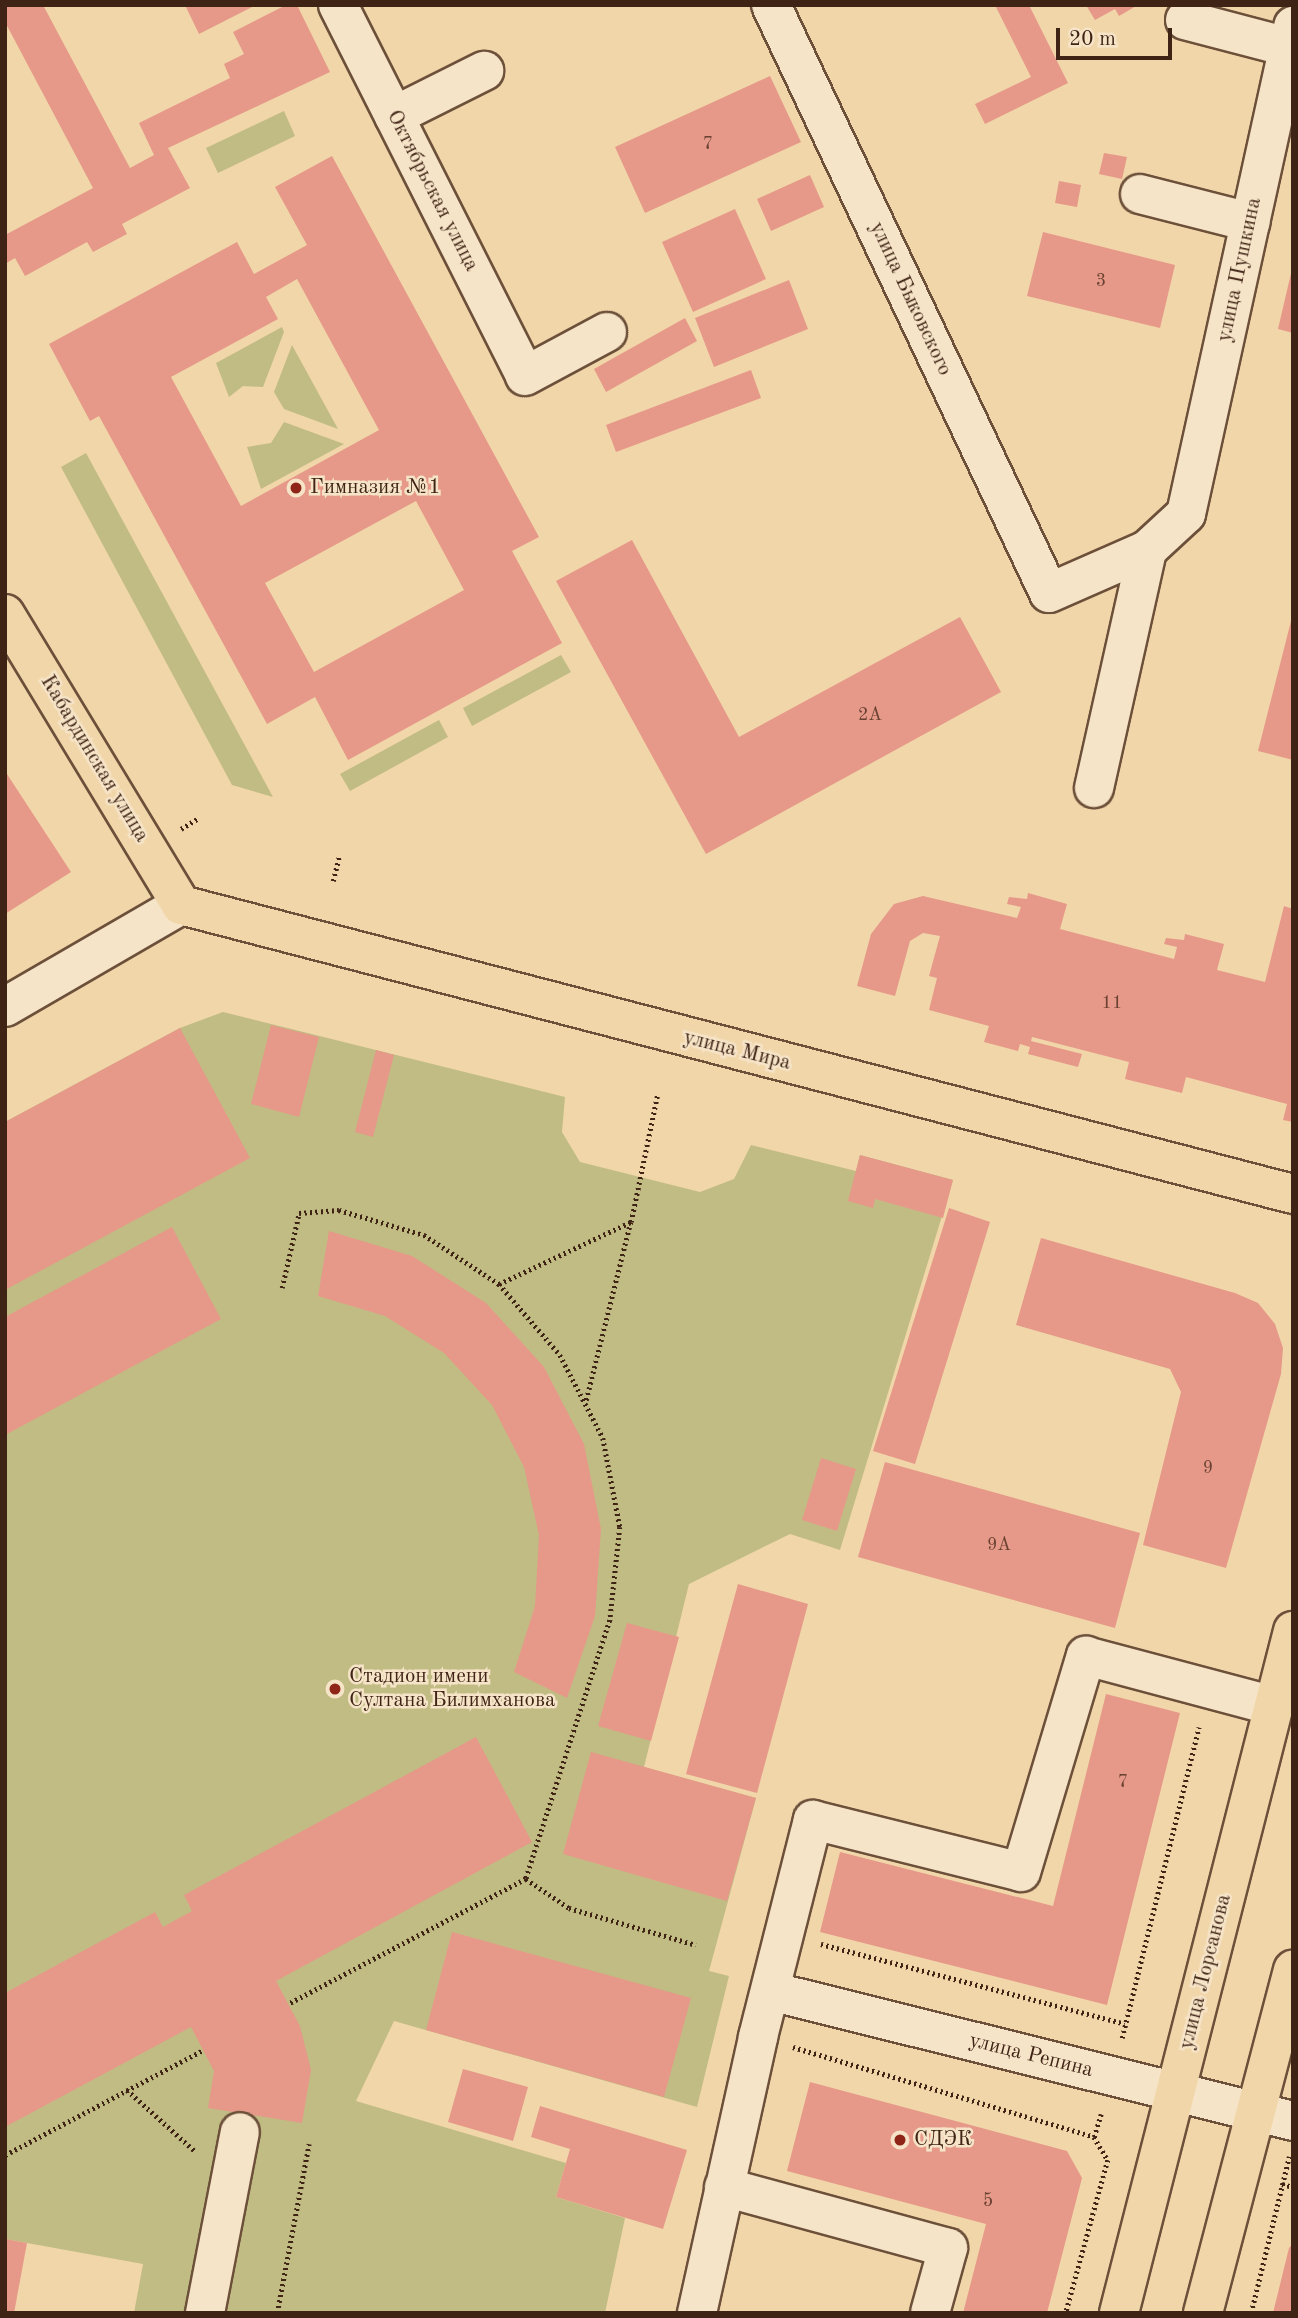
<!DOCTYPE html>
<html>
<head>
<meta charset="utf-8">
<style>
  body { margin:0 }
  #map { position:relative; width:1298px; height:2318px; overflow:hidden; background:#f1d6aa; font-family:"Old Standard TT",serif }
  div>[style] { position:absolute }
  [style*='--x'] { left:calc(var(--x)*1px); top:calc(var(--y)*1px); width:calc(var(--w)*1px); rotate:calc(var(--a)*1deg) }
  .green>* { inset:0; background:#c1bc84 }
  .building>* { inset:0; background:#e69988 }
  .path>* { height:4.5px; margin-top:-2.25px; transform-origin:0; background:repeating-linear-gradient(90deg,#3f2415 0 2px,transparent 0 5.5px) }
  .roads { filter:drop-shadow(2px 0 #6c503a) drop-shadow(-2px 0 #6c503a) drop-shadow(0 2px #6c503a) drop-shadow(0 -2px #6c503a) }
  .minor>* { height:38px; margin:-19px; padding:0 19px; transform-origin:19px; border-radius:19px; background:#f6e4c8 }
  .major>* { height:38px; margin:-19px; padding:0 19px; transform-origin:19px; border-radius:19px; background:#f1d6aa }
  .dots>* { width:19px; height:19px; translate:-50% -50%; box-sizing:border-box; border:4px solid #f6e4c8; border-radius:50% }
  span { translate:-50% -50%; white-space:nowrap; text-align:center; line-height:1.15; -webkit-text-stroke:5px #f6e4c8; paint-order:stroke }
  .number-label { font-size:18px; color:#694132 }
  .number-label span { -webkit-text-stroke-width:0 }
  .street-label { font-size:21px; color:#3f2415 }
  .poi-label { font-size:21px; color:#3f2415 }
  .left { translate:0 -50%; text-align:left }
  .frame { position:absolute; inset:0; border:7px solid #3f2415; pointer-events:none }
  .scale { position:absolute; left:1056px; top:28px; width:116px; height:32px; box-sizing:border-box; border:4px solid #3f2415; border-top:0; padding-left:9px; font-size:21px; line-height:24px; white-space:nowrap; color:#3f2415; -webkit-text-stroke:5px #f6e4c8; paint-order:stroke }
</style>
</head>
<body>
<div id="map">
  <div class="green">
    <div style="clip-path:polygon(284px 111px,295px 136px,218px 173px,206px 148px)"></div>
    <div style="clip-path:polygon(282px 327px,284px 332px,263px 387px,243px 386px,229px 397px,216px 363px)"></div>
    <div style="clip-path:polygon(292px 345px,338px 429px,284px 409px,274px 392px)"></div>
    <div style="clip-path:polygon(284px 422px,344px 444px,261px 489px,247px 447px,271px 443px)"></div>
    <div style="clip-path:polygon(86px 453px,273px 797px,232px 785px,61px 467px)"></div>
    <div style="clip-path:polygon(561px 655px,571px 672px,472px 726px,463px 708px)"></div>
    <div style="clip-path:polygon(439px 720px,448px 737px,350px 791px,340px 774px)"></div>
    <div style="clip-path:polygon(223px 1012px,565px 1097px,562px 1132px,580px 1162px,700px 1192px,734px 1179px,751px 1145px,856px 1171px,860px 1155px,953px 1180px,840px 1550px,790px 1534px,689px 1584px,644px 1767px,756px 1798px,709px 1971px,729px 1976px,697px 2107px,394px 2021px,356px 2101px,566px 2163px,556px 2197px,625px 2218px,605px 2313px,134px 2313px,143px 2264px,5px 2239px,5px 1122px,180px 1028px)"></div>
  </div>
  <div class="building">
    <div style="clip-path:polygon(5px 5px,43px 5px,130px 168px,154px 155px,139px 123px,230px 78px,224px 64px,244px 54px,233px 32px,286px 5px,297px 5px,330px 72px,168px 148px,190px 188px,122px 224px,127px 234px,93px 252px,87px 242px,25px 276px,15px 258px,5px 264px,5px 235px,93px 188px,5px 22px)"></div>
    <div style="clip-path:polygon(185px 5px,256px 5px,199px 34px)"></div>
    <div style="clip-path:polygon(995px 5px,1029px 5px,1068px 83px,985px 124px,975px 104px,1031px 77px)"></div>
    <div style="clip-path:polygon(1086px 5px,1138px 5px,1119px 16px,1115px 9px,1095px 20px)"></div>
    <div style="clip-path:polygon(770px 76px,801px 142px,645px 213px,615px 147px)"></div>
    <div style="clip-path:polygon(1104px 153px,1127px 157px,1122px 179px,1099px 174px)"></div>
    <div style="clip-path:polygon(evenodd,332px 156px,539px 537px,512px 551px,562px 643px,348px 760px,315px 697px,267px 724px,99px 416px,90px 421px,49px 344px,237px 242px,254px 274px,307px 245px,275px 187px,332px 156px,297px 279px,379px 430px,241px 506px,171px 377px,278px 319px,266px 297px,297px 279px,332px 156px,416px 501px,464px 590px,314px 672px,265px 583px,416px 501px)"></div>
    <div style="clip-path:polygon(810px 175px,824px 207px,771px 231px,757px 199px)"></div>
    <div style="clip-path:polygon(1059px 181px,1081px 185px,1077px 207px,1055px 203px)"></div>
    <div style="clip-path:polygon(735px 209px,766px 279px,693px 312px,662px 242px)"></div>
    <div style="clip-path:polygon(1043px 232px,1175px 265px,1160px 328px,1027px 296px)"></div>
    <div style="clip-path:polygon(1292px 269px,1293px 269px,1293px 333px,1278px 329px)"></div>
    <div style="clip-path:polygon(789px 280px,808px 329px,714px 367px,695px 318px)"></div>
    <div style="clip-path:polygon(685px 318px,697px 341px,606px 392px,594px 369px)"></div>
    <div style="clip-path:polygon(751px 370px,761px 398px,616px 452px,606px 425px)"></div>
    <div style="clip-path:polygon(632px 540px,739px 737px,960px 617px,1001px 692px,706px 854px,556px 581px)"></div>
    <div style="clip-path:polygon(1292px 617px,1293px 617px,1293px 760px,1258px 751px)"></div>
    <div style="clip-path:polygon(5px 771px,71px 872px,5px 914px)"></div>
    <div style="clip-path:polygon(1028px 893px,1067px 904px,1060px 929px,1174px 959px,1177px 947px,1164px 944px,1166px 938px,1184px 940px,1185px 934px,1224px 944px,1217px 970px,1265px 982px,1284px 906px,1293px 909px,1293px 1122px,1283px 1120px,1287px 1104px,1186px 1077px,1182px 1093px,1125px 1079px,1129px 1062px,1032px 1037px,1031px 1041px,1082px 1054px,1078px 1067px,1028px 1054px,1030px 1047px,1020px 1044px,1018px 1051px,984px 1042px,989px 1026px,929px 1010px,937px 978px,929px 976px,940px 936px,923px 933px,910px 941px,895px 996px,857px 986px,871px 934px,894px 904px,923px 896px,1017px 918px,1021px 907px,1007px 904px,1009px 897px,1027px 899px)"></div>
    <div style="clip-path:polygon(271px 1025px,319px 1037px,299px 1117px,251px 1104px)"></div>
    <div style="clip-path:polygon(180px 1028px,250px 1158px,5px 1290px,5px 1122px)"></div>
    <div style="clip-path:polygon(376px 1050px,394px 1055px,373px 1137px,355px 1132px)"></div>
    <div style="clip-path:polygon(860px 1155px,953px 1180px,943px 1218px,875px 1199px,873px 1208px,848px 1201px)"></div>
    <div style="clip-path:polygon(949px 1208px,990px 1222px,915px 1464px,873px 1451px)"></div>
    <div style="clip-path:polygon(172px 1227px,221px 1319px,5px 1435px,5px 1317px)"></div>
    <div style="clip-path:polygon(329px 1231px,412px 1256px,486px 1303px,544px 1367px,584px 1444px,601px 1529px,595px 1616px,567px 1698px,514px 1672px,535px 1606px,539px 1535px,524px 1467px,492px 1405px,444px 1353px,385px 1316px,318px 1296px)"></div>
    <div style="clip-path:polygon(1041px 1238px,1235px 1293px,1258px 1303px,1275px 1324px,1283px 1348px,1281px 1374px,1226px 1568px,1143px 1545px,1181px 1392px,1170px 1369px,1016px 1325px)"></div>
    <div style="clip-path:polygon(821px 1458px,856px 1469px,837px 1531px,802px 1520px)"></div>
    <div style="clip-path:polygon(885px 1462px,1140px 1533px,1115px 1628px,858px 1557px)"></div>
    <div style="clip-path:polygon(738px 1584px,808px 1604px,757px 1793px,686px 1774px)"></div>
    <div style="clip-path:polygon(627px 1623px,679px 1637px,651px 1741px,598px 1726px)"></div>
    <div style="clip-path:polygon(1106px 1694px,1180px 1713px,1107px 2005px,820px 1932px,840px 1852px,1053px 1906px)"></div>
    <div style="clip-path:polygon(476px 1737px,532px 1842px,276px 1981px,300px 2026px,311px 2070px,302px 2123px,208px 2108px,214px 2071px,191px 2027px,5px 2127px,5px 1993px,155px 1912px,163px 1927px,192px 1911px,184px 1895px)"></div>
    <div style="clip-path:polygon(591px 1752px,756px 1798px,727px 1901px,563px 1854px)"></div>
    <div style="clip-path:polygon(452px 1932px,691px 1998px,664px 2097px,426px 2030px)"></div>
    <div style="clip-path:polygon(463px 2069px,528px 2087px,513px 2141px,448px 2122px)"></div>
    <div style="clip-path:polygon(810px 2082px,1067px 2151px,1082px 2178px,1047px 2313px,963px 2313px,986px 2224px,787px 2171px)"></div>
    <div style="clip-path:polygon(540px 2106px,687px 2150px,663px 2229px,556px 2197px,570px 2149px,531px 2137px)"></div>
    <div style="clip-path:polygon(5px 2239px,27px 2243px,14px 2313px,5px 2313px)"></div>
    <div style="clip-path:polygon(1293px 2243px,1293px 2313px,1273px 2313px,1289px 2248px)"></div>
  </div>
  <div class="path">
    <div style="--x:181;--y:829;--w:19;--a:-32"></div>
    <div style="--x:333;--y:881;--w:25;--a:-76"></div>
    <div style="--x:631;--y:1222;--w:129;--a:-78.3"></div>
    <div style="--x:499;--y:1284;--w:146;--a:-25.2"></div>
    <div style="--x:631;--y:1222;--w:186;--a:104"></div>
    <div style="--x:282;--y:1288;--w:77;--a:-77.2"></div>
    <div style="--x:299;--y:1213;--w:40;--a:-4.3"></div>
    <div style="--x:339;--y:1210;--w:89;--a:16.4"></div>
    <div style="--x:424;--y:1235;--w:90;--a:33.2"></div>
    <div style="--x:499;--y:1284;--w:94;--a:49.3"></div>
    <div style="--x:560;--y:1355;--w:93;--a:62.6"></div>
    <div style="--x:603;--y:1438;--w:91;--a:79.2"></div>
    <div style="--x:620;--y:1527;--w:94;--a:96.1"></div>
    <div style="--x:610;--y:1620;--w:272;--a:108"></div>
    <div style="--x:526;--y:1879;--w:268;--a:152.2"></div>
    <div style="--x:526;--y:1879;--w:52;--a:34"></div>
    <div style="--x:569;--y:1908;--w:132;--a:16.2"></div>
    <div style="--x:821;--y:1944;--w:314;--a:14.7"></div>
    <div style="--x:1122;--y:2038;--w:320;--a:-76.1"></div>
    <div style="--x:793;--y:2047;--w:314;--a:16.6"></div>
    <div style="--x:1094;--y:2137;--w:27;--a:59"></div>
    <div style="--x:1108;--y:2160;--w:159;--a:105.4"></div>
    <div style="--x:127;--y:2090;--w:93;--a:41.9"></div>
    <div style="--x:1094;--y:2137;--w:24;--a:-73"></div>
    <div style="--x:5;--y:2155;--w:224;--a:-27.9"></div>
    <div style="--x:1282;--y:2184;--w:11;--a:15"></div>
    <div style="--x:277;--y:2313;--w:172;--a:-79.3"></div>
    <div style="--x:1251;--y:2313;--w:161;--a:-76.3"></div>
  </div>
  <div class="roads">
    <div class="minor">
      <div style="--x:338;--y:5;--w:415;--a:63.2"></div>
      <div style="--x:525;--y:376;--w:93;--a:-28.2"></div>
      <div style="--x:771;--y:5;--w:650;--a:64.7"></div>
      <div style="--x:1049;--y:593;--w:107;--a:-23.7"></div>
      <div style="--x:1147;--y:550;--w:53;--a:-42.7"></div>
      <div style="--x:1186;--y:514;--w:500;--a:-77.6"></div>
      <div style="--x:1185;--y:20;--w:106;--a:14.7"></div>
      <div style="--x:394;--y:116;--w:101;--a:-26.6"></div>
      <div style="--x:1140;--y:194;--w:114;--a:14.3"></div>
      <div style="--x:1094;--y:788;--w:244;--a:-77.4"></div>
      <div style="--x:5;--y:1007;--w:203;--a:-30.1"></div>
      <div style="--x:770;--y:1991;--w:539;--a:13.96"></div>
      <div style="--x:724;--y:2187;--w:232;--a:15.2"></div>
      <div style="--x:948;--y:2248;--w:67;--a:105.5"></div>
      <div style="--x:205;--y:2313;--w:184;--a:-79.1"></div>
      <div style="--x:697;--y:2313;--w:283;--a:-77.5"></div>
      <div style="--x:758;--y:2037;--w:224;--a:-75.8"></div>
      <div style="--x:813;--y:1820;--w:214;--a:14"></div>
      <div style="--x:1021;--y:1872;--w:226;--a:-73.3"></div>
      <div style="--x:1086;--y:1656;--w:195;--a:14.9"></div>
    </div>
    <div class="major">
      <div style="--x:5;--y:614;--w:340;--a:58.8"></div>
      <div style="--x:181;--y:905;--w:1149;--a:14.57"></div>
      <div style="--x:1119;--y:2313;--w:704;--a:-75.69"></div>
      <div style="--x:1203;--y:2313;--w:355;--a:-75.3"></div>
    </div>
  </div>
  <div class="dots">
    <div style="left:296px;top:488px;background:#8f2418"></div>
    <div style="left:335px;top:1689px;background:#8f2418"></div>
    <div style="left:900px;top:2140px;background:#8f2418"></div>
  </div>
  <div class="number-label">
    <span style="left:708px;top:144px">7</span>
    <span style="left:1101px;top:281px">3</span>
    <span style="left:870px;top:715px">2А</span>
    <span style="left:1112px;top:1003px">11</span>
    <span style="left:1208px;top:1468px">9</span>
    <span style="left:999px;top:1545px">9А</span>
    <span style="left:1123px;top:1782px">7</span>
    <span style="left:988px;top:2201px">5</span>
  </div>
  <div class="street-label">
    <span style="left:432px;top:191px;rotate:63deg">Октябрьская улица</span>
    <span style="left:1240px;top:270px;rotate:-78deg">улица Пушкина</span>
    <span style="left:910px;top:299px;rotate:65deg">улица Быковского</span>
    <span style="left:94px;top:759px;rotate:59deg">Кабардинская улица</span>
    <span style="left:737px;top:1051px;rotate:14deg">улица Мира</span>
    <span style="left:1206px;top:1972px;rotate:-76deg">улица Лорсанова</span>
    <span style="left:1031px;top:2056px;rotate:14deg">улица Репина</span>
  </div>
  <div class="poi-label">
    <span class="left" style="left:310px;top:488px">Гимназия №1</span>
    <span class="left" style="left:349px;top:1689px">Стадион имени<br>Султана Билимханова</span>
    <span class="left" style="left:914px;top:2140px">СДЭК</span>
  </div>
  <div class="frame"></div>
  <div class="scale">20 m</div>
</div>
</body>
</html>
